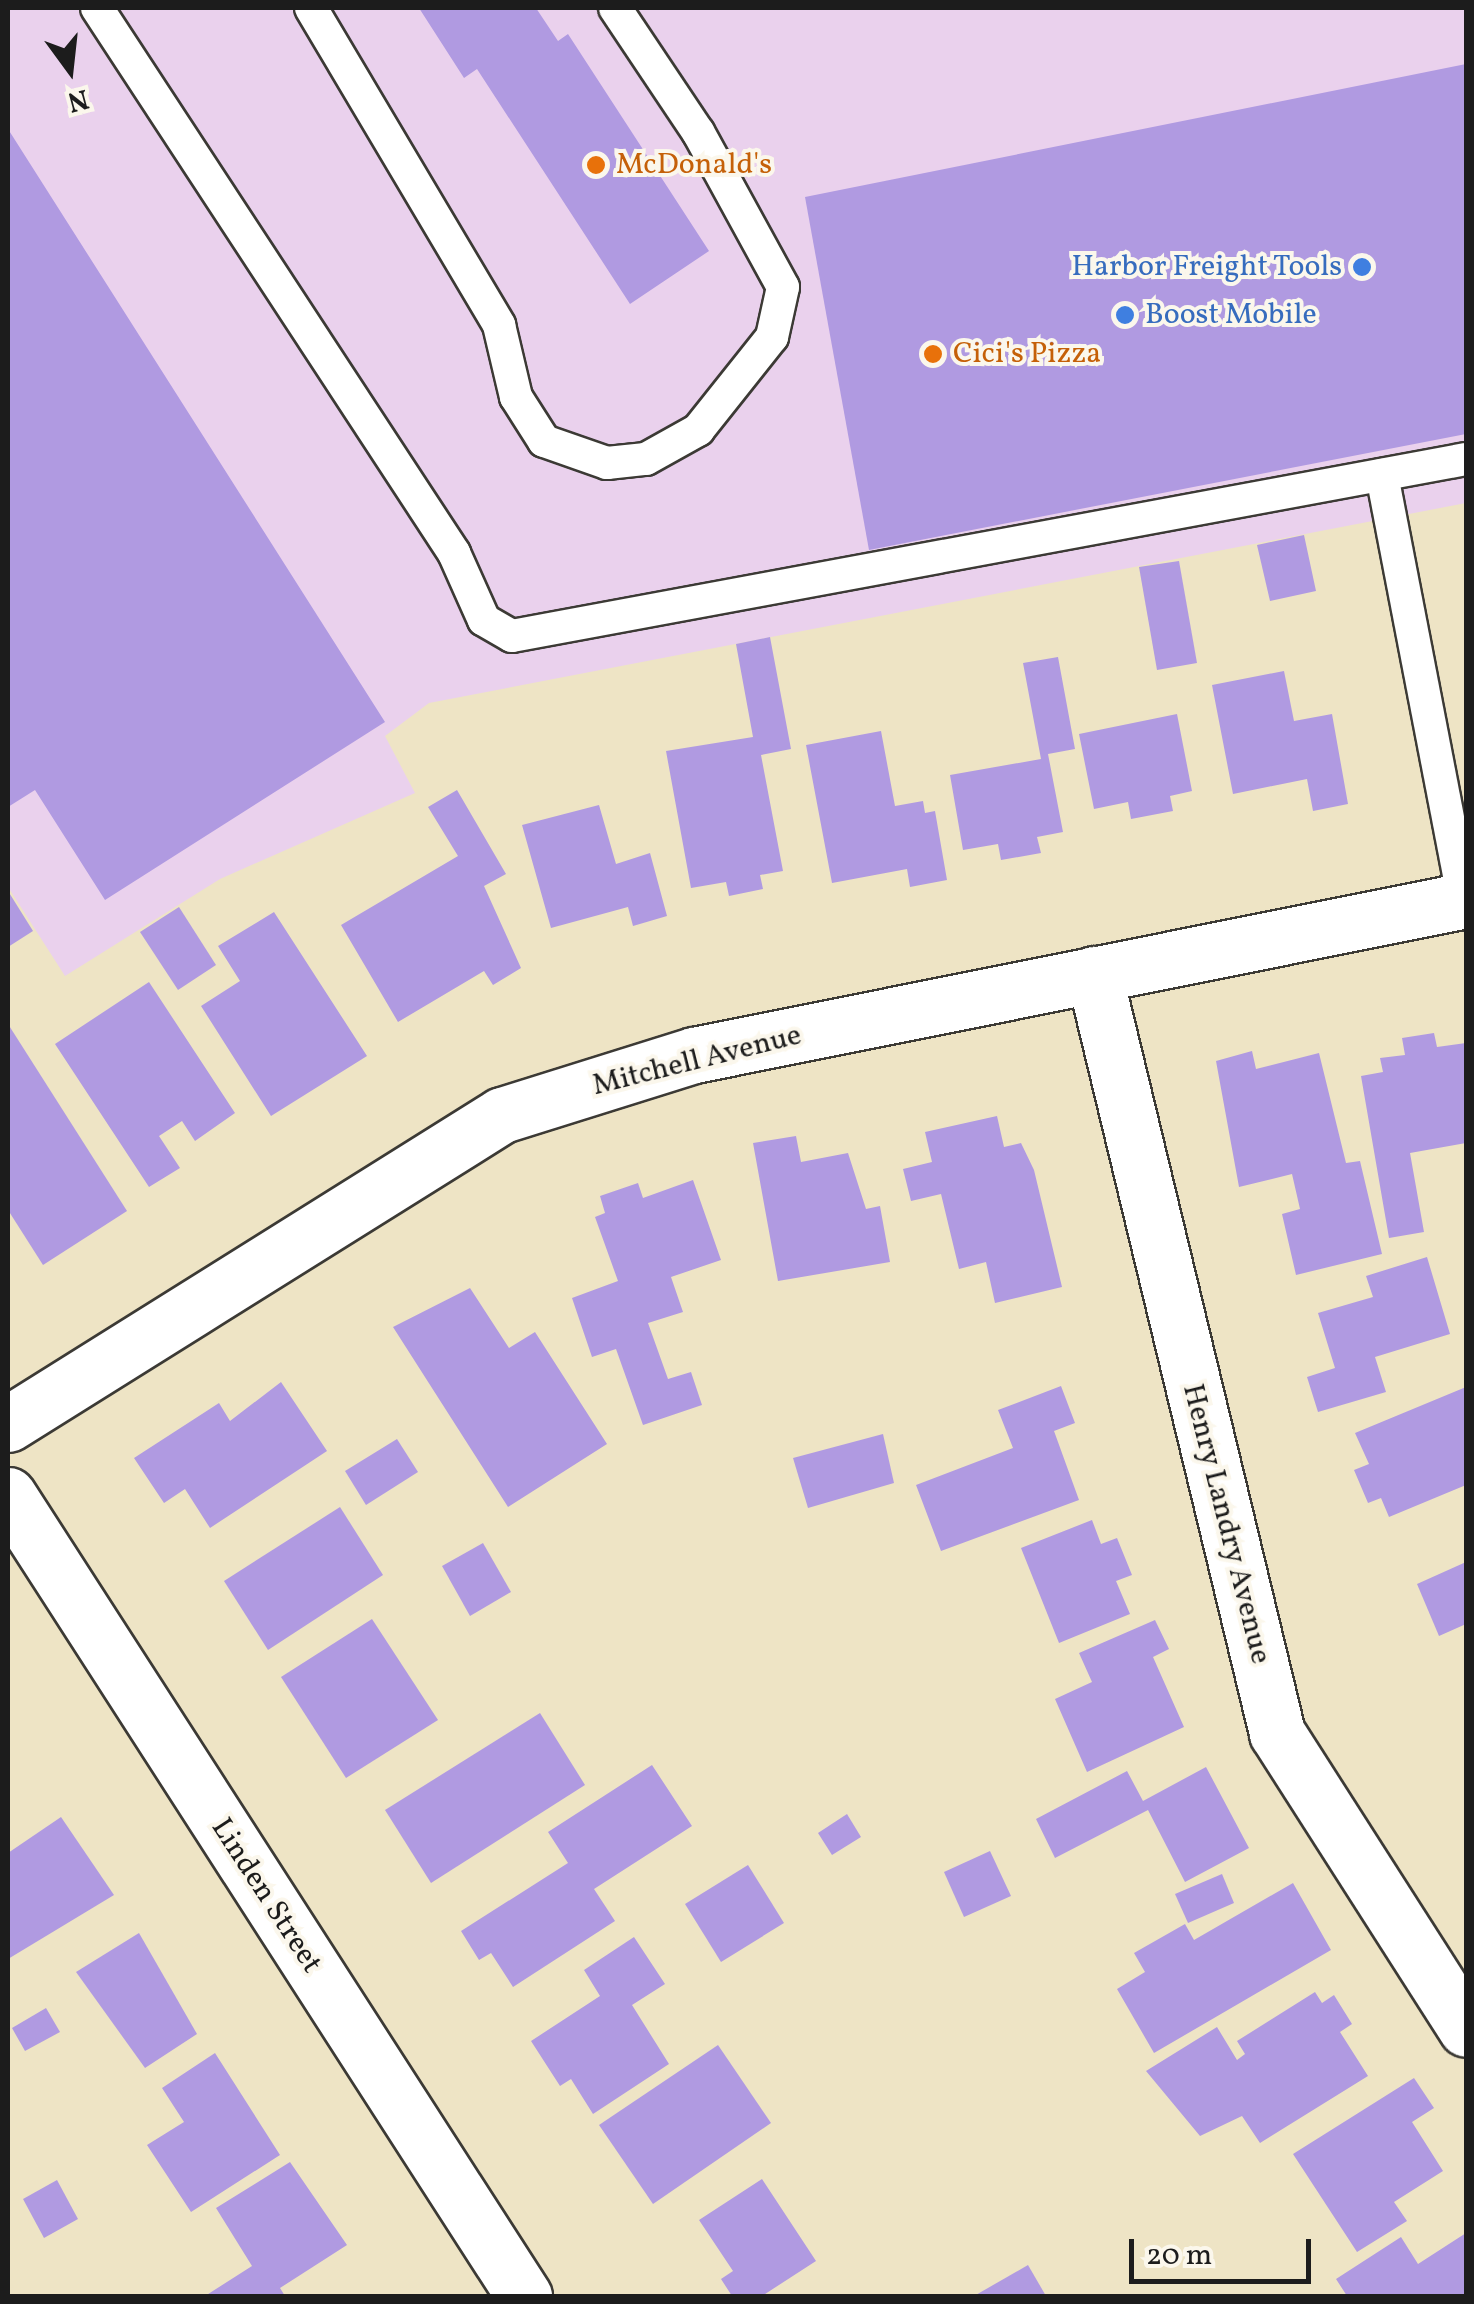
<!DOCTYPE html>
<html>
<head>
<meta charset="utf-8">
<style>
  body { margin:0 }
  #map { position:relative; width:1474px; height:2304px; overflow:hidden; background:#eee4c5; font-family:Vollkorn,serif }
  div>[style] { position:absolute }
  [style*='--x'] { left:calc(var(--x)*1px); top:calc(var(--y)*1px); width:calc(var(--w)*1px); rotate:calc(var(--a)*1deg) }
  .built>* { inset:0; background:#ead1ed }
  .building>* { inset:0; background:#b09ae1 }
  .roads { filter:drop-shadow(2px 0 #3c3a35) drop-shadow(-2px 0 #3c3a35) drop-shadow(0 2px #3c3a35) drop-shadow(0 -2px #3c3a35) }
  .lane>* { height:32px; margin:-16px; padding:0 16px; transform-origin:16px; border-radius:16px; background:#fff }
  .street>* { height:55px; margin:-27.5px; padding:0 27.5px; transform-origin:27.5px; border-radius:27.5px; background:#fff }
  .dots>* { width:28px; height:28px; translate:-50% -50%; box-sizing:border-box; border:5px solid #fbf7ec; border-radius:50% }
  span { translate:-50% -50%; white-space:nowrap; text-align:center; line-height:1.15; -webkit-text-stroke:8px #fbf7ec; paint-order:stroke }
  .food-label { font-size:30px; color:#c56008 }
  .left { translate:0 -50%; text-align:left }
  .shop-label { font-size:30px; color:#366cbe }
  .right { translate:-100% -50%; text-align:right }
  .street-label { font-size:30px; color:#1c1c1c }
  .frame { position:absolute; inset:0; border:10px solid #1c1c1c; pointer-events:none }
  .north { position:absolute; left:20px; top:20px; width:100px; height:100px; -webkit-text-stroke:8px #fbf7ec; paint-order:stroke; rotate:165deg; font-size:28px; font-weight:700; line-height:40px; text-align:center; color:#1c1c1c }
  .north::after { content:''; display:block; margin:auto; width:35px; height:45px; background:#1c1c1c; clip-path:polygon(50% 0,100% 100%,50% 72%,0 100%) }
  .scale { position:absolute; left:1129px; top:2239px; width:182px; height:45px; box-sizing:border-box; border:5px solid #1c1c1c; border-top:0; padding-left:12px; font-size:30px; line-height:35px; white-space:nowrap; color:#1c1c1c; -webkit-text-stroke:8px #fbf7ec; paint-order:stroke }
</style>
</head>
<body>
<div id="map">
  <div class="built">
    <div style="clip-path:polygon(8px 8px,1466px 8px,1466px 503px,429px 703px,385px 736px,415px 793px,220px 879px,65px 976px,8px 887px)"></div>
  </div>
  <div class="building">
    <div style="clip-path:polygon(419px 8px,536px 8px,558px 41px,568px 34px,709px 251px,630px 304px,477px 69px,464px 78px)"></div>
    <div style="clip-path:polygon(1466px 64px,1466px 434px,869px 550px,805px 197px)"></div>
    <div style="clip-path:polygon(8px 129px,385px 722px,105px 900px,35px 790px,8px 807px)"></div>
    <div style="clip-path:polygon(1304px 535px,1316px 591px,1270px 601px,1257px 545px)"></div>
    <div style="clip-path:polygon(1179px 561px,1197px 663px,1157px 670px,1139px 567px)"></div>
    <div style="clip-path:polygon(770px 637px,791px 749px,761px 755px,783px 871px,760px 875px,763px 889px,729px 896px,726px 882px,691px 888px,666px 751px,753px 737px,736px 644px)"></div>
    <div style="clip-path:polygon(1058px 657px,1075px 749px,1048px 754px,1063px 832px,1037px 837px,1041px 853px,1001px 860px,998px 844px,963px 850px,950px 775px,1041px 759px,1023px 663px)"></div>
    <div style="clip-path:polygon(1284px 671px,1294px 721px,1332px 714px,1348px 804px,1313px 811px,1307px 779px,1233px 794px,1212px 685px)"></div>
    <div style="clip-path:polygon(1177px 714px,1192px 791px,1170px 796px,1173px 811px,1131px 819px,1128px 802px,1094px 809px,1079px 734px)"></div>
    <div style="clip-path:polygon(881px 731px,895px 806px,923px 801px,925px 813px,935px 811px,947px 880px,910px 887px,907px 869px,832px 883px,806px 745px)"></div>
    <div style="clip-path:polygon(457px 790px,506px 874px,484px 886px,521px 968px,493px 985px,484px 971px,398px 1022px,341px 925px,458px 856px,428px 807px)"></div>
    <div style="clip-path:polygon(599px 805px,616px 864px,650px 853px,667px 916px,633px 926px,628px 907px,551px 928px,522px 825px)"></div>
    <div style="clip-path:polygon(8px 891px,33px 931px,8px 947px)"></div>
    <div style="clip-path:polygon(179px 907px,216px 965px,178px 990px,140px 932px)"></div>
    <div style="clip-path:polygon(274px 912px,367px 1056px,271px 1116px,201px 1006px,240px 981px,218px 946px)"></div>
    <div style="clip-path:polygon(149px 982px,235px 1113px,195px 1141px,182px 1121px,159px 1136px,180px 1168px,149px 1187px,55px 1044px)"></div>
    <div style="clip-path:polygon(8px 1024px,127px 1211px,43px 1265px,8px 1210px)"></div>
    <div style="clip-path:polygon(1434px 1033px,1437px 1047px,1466px 1043px,1466px 1143px,1410px 1153px,1424px 1232px,1389px 1238px,1361px 1076px,1383px 1072px,1380px 1058px,1405px 1055px,1402px 1038px)"></div>
    <div style="clip-path:polygon(1252px 1051px,1256px 1069px,1319px 1053px,1346px 1163px,1360px 1161px,1382px 1254px,1296px 1275px,1282px 1214px,1300px 1209px,1292px 1174px,1239px 1187px,1216px 1061px)"></div>
    <div style="clip-path:polygon(997px 1116px,1004px 1147px,1021px 1143px,1034px 1170px,1062px 1287px,995px 1303px,986px 1262px,959px 1269px,941px 1194px,911px 1201px,903px 1169px,932px 1162px,925px 1132px)"></div>
    <div style="clip-path:polygon(796px 1136px,801px 1162px,848px 1153px,866px 1209px,880px 1206px,890px 1262px,778px 1281px,753px 1143px)"></div>
    <div style="clip-path:polygon(693px 1180px,721px 1260px,671px 1277px,683px 1312px,648px 1323px,668px 1379px,691px 1372px,702px 1405px,643px 1425px,616px 1349px,592px 1357px,572px 1298px,618px 1281px,595px 1217px,605px 1213px,600px 1196px,638px 1183px,643px 1198px)"></div>
    <div style="clip-path:polygon(1427px 1257px,1450px 1334px,1375px 1357px,1386px 1392px,1318px 1412px,1307px 1377px,1335px 1368px,1318px 1313px,1373px 1297px,1366px 1276px)"></div>
    <div style="clip-path:polygon(470px 1288px,509px 1348px,535px 1332px,607px 1444px,508px 1507px,393px 1327px)"></div>
    <div style="clip-path:polygon(281px 1382px,327px 1451px,210px 1528px,185px 1489px,164px 1503px,134px 1458px,219px 1403px,230px 1421px)"></div>
    <div style="clip-path:polygon(1061px 1386px,1075px 1423px,1054px 1431px,1079px 1500px,941px 1551px,916px 1485px,1013px 1448px,998px 1410px)"></div>
    <div style="clip-path:polygon(1466px 1387px,1466px 1485px,1389px 1517px,1381px 1498px,1368px 1503px,1354px 1470px,1369px 1464px,1355px 1433px)"></div>
    <div style="clip-path:polygon(883px 1434px,894px 1483px,808px 1508px,793px 1458px)"></div>
    <div style="clip-path:polygon(397px 1439px,418px 1472px,366px 1505px,345px 1471px)"></div>
    <div style="clip-path:polygon(340px 1507px,383px 1575px,268px 1650px,224px 1581px)"></div>
    <div style="clip-path:polygon(1092px 1520px,1101px 1544px,1117px 1538px,1132px 1575px,1116px 1581px,1130px 1614px,1059px 1643px,1021px 1548px)"></div>
    <div style="clip-path:polygon(483px 1543px,511px 1592px,470px 1616px,442px 1566px)"></div>
    <div style="clip-path:polygon(1466px 1562px,1466px 1624px,1439px 1636px,1417px 1584px)"></div>
    <div style="clip-path:polygon(372px 1619px,438px 1720px,346px 1778px,281px 1677px)"></div>
    <div style="clip-path:polygon(1155px 1620px,1169px 1649px,1153px 1657px,1184px 1727px,1087px 1772px,1055px 1699px,1092px 1682px,1079px 1653px)"></div>
    <div style="clip-path:polygon(540px 1713px,585px 1785px,431px 1883px,385px 1810px)"></div>
    <div style="clip-path:polygon(652px 1765px,692px 1826px,594px 1889px,615px 1921px,513px 1987px,491px 1953px,479px 1960px,461px 1931px,568px 1863px,548px 1832px)"></div>
    <div style="clip-path:polygon(1206px 1767px,1249px 1848px,1185px 1882px,1148px 1810px,1055px 1858px,1036px 1819px,1127px 1771px,1143px 1801px)"></div>
    <div style="clip-path:polygon(847px 1814px,861px 1837px,832px 1855px,818px 1833px)"></div>
    <div style="clip-path:polygon(61px 1817px,114px 1895px,8px 1959px,8px 1853px)"></div>
    <div style="clip-path:polygon(990px 1851px,1011px 1896px,964px 1917px,944px 1872px)"></div>
    <div style="clip-path:polygon(748px 1865px,784px 1923px,721px 1962px,685px 1904px)"></div>
    <div style="clip-path:polygon(1222px 1874px,1234px 1903px,1188px 1923px,1175px 1894px)"></div>
    <div style="clip-path:polygon(1293px 1883px,1331px 1950px,1154px 2053px,1117px 1989px,1145px 1972px,1134px 1953px,1185px 1924px,1194px 1940px)"></div>
    <div style="clip-path:polygon(139px 1933px,197px 2034px,145px 2068px,76px 1972px)"></div>
    <div style="clip-path:polygon(634px 1937px,665px 1984px,632px 2005px,669px 2064px,593px 2114px,571px 2079px,560px 2086px,531px 2041px,600px 1996px,584px 1970px)"></div>
    <div style="clip-path:polygon(1315px 1992px,1322px 2003px,1334px 1995px,1352px 2024px,1340px 2032px,1368px 2076px,1260px 2143px,1242px 2116px,1200px 2136px,1146px 2071px,1217px 2027px,1237px 2060px,1245px 2054px,1237px 2041px)"></div>
    <div style="clip-path:polygon(46px 2008px,60px 2032px,25px 2051px,12px 2028px)"></div>
    <div style="clip-path:polygon(718px 2045px,771px 2123px,653px 2204px,599px 2125px)"></div>
    <div style="clip-path:polygon(215px 2053px,280px 2155px,191px 2212px,147px 2145px,184px 2122px,162px 2088px)"></div>
    <div style="clip-path:polygon(1414px 2078px,1434px 2108px,1412px 2122px,1443px 2171px,1394px 2202px,1407px 2221px,1357px 2252px,1293px 2154px)"></div>
    <div style="clip-path:polygon(290px 2162px,347px 2245px,280px 2288px,285px 2296px,205px 2296px,252px 2266px,216px 2208px)"></div>
    <div style="clip-path:polygon(762px 2179px,816px 2261px,762px 2296px,732px 2296px,721px 2279px,733px 2271px,699px 2220px)"></div>
    <div style="clip-path:polygon(57px 2180px,78px 2219px,44px 2238px,23px 2199px)"></div>
    <div style="clip-path:polygon(1466px 2233px,1466px 2296px,1347px 2296px,1336px 2279px,1401px 2237px,1418px 2264px)"></div>
    <div style="clip-path:polygon(1028px 2265px,1046px 2296px,974px 2296px)"></div>
  </div>
  <div class="roads">
    <div class="lane">
      <div style="--x:97;--y:8;--w:652;--a:56.77"></div>
      <div style="--x:454;--y:553;--w:73;--a:65.9"></div>
      <div style="--x:484;--y:620;--w:32;--a:30"></div>
      <div style="--x:512;--y:636;--w:970;--a:-10.51"></div>
      <div style="--x:311;--y:8;--w:369;--a:59.3"></div>
      <div style="--x:499;--y:325;--w:74;--a:76.7"></div>
      <div style="--x:516;--y:397;--w:52;--a:57.5"></div>
      <div style="--x:544;--y:441;--w:67;--a:19.2"></div>
      <div style="--x:607;--y:463;--w:39;--a:-6"></div>
      <div style="--x:646;--y:459;--w:60;--a:-29.1"></div>
      <div style="--x:698;--y:430;--w:119;--a:-51.5"></div>
      <div style="--x:772;--y:337;--w:51;--a:-77.6"></div>
      <div style="--x:783;--y:287;--w:177;--a:-118.7"></div>
      <div style="--x:698;--y:132;--w:149;--a:-123.8"></div>
      <div style="--x:1382;--y:475;--w:434;--a:79.1"></div>
    </div>
    <div class="street">
      <div style="--x:1094;--y:974;--w:781;--a:76.44"></div>
      <div style="--x:1277;--y:1733;--w:351;--a:57.4"></div>
      <div style="--x:8;--y:1424;--w:583;--a:-32.03"></div>
      <div style="--x:502;--y:1115;--w:201;--a:-17.4"></div>
      <div style="--x:694;--y:1055;--w:787;--a:-11.35"></div>
      <div style="--x:8;--y:1495;--w:953;--a:57.21"></div>
    </div>
  </div>
  <div class="dots">
    <div style="left:596px;top:165px;background:#e8710a"></div>
    <div style="left:1362px;top:267px;background:#3f7fe0"></div>
    <div style="left:1125px;top:315px;background:#3f7fe0"></div>
    <div style="left:933px;top:354px;background:#e8710a"></div>
  </div>
  <div class="food-label">
    <span class="left" style="left:616px;top:165px">McDonald's</span>
    <span class="left" style="left:953px;top:354px">Cici's Pizza</span>
  </div>
  <div class="shop-label">
    <span class="right" style="left:1342px;top:267px">Harbor Freight Tools</span>
    <span class="left" style="left:1145px;top:315px">Boost Mobile</span>
  </div>
  <div class="street-label">
    <span style="left:697px;top:1061px;rotate:-14deg">Mitchell Avenue</span>
    <span style="left:1226px;top:1524px;rotate:76deg">Henry Landry Avenue</span>
    <span style="left:266px;top:1896px;rotate:57deg">Linden Street</span>
  </div>
  <div class="frame"></div>
  <div class="north">N</div>
  <div class="scale">20 m</div>
</div>
</body>
</html>
